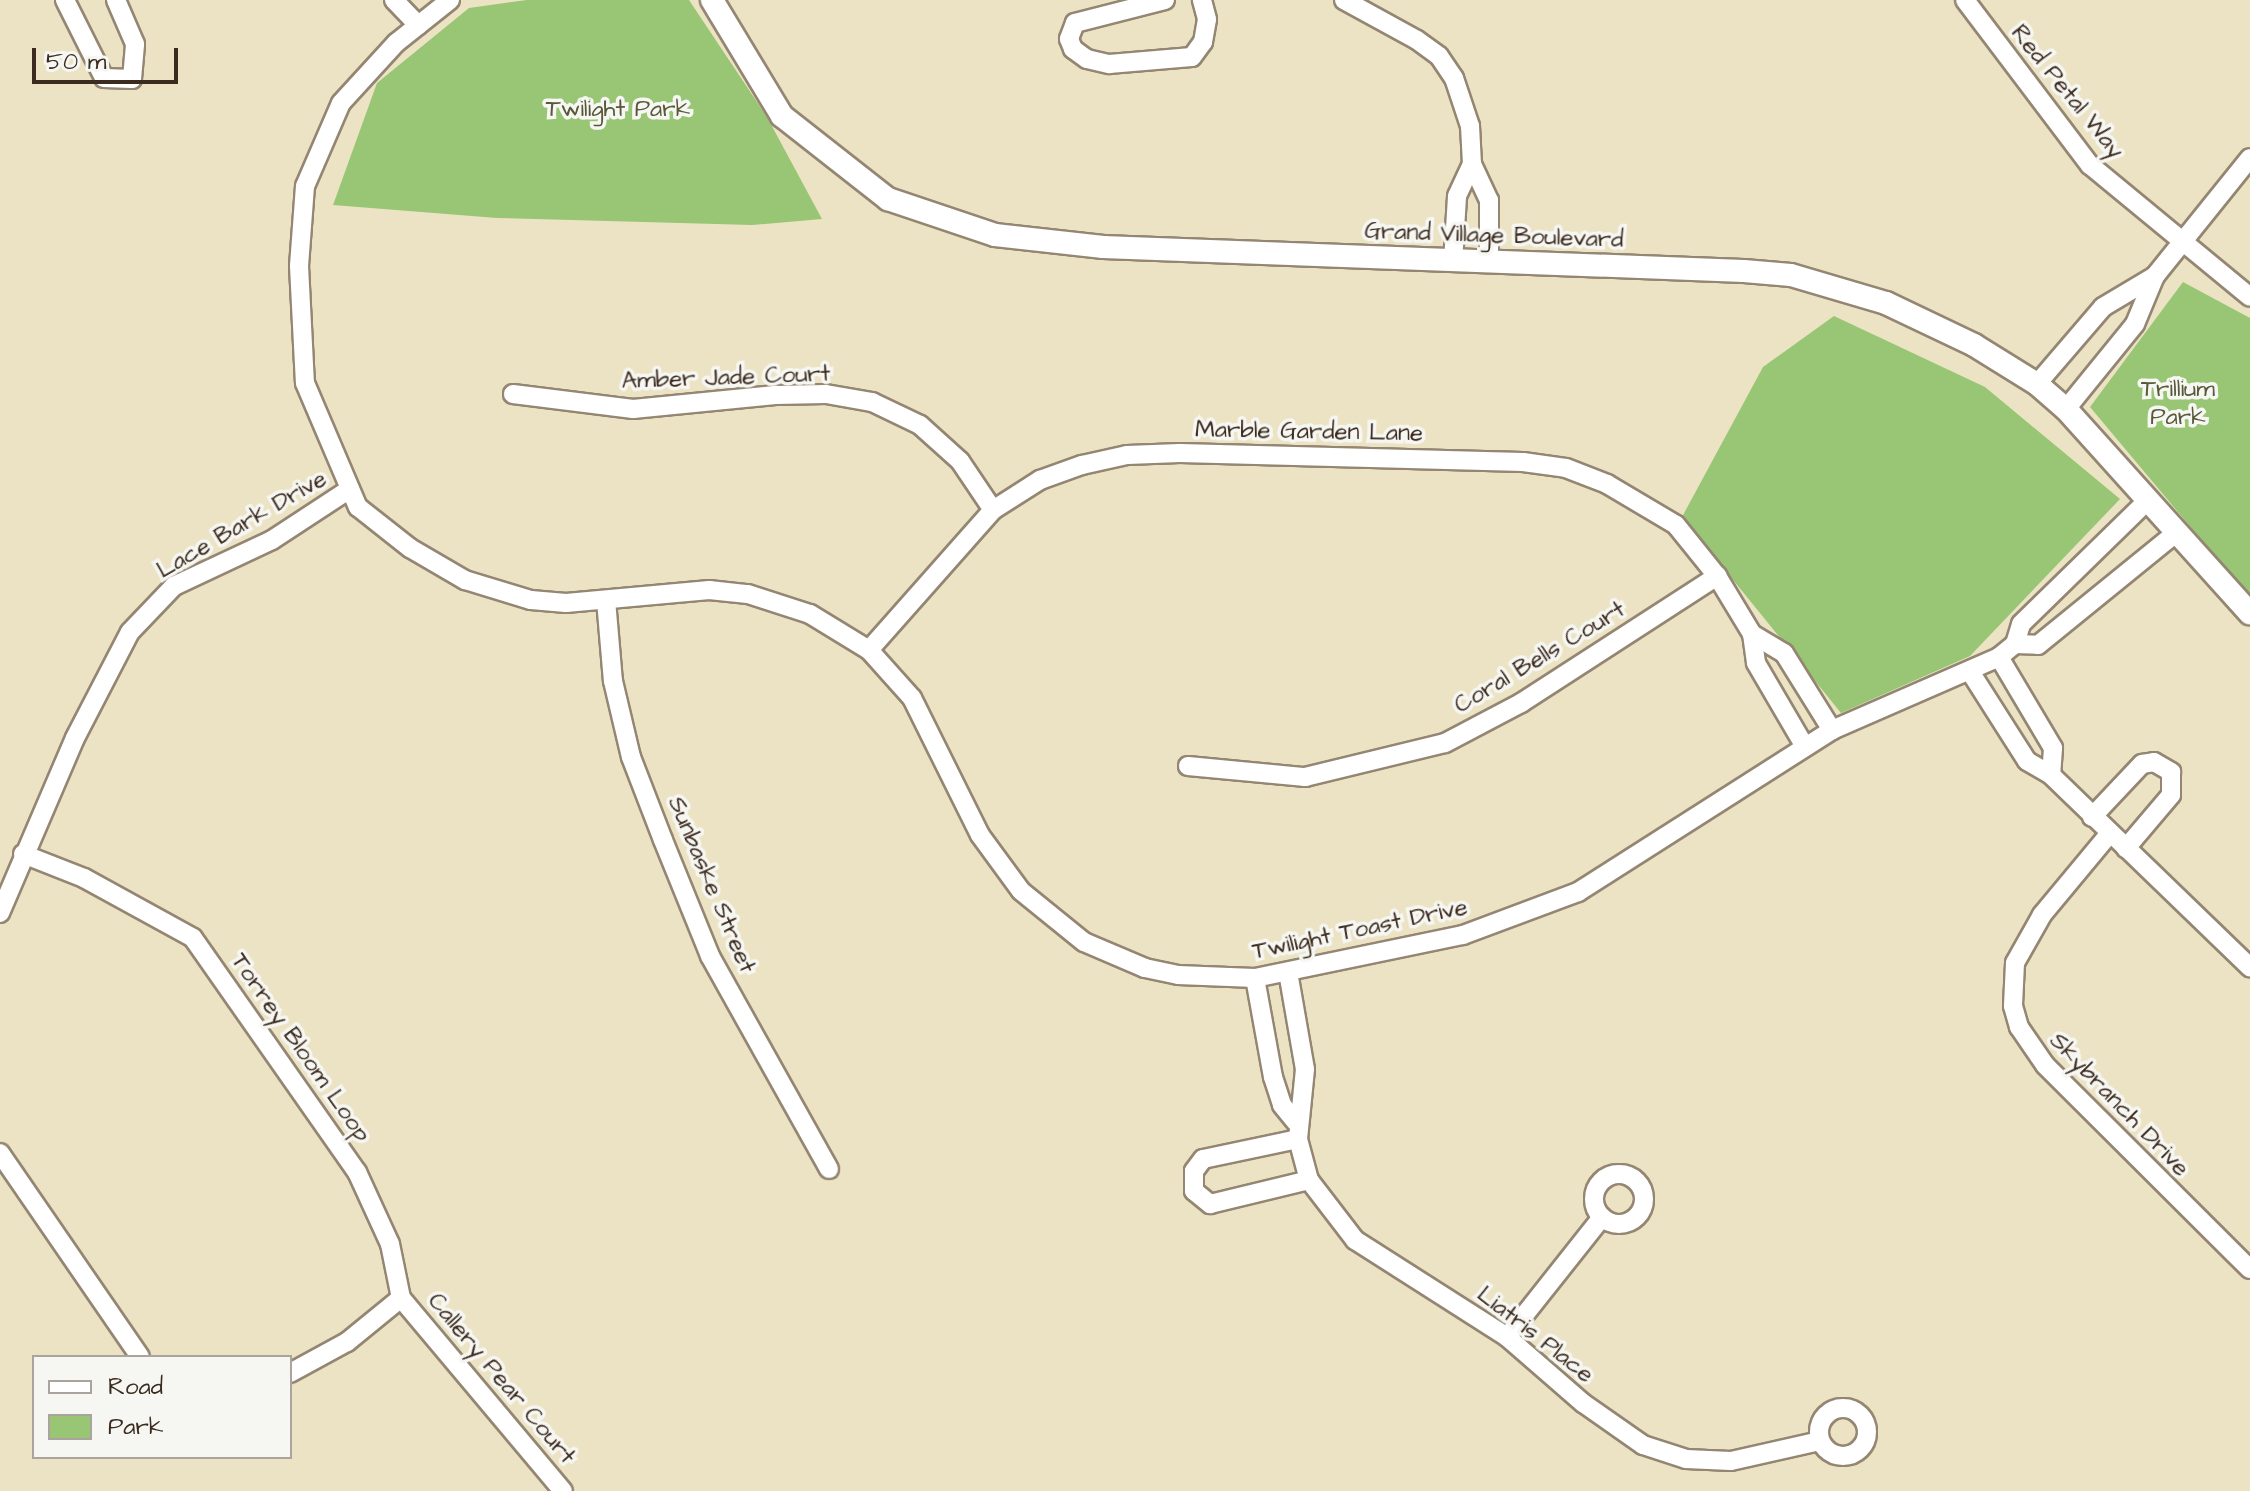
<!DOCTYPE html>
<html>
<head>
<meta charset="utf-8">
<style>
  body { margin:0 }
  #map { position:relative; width:2250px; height:1491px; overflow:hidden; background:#ece3c5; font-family:"Architects Daughter",sans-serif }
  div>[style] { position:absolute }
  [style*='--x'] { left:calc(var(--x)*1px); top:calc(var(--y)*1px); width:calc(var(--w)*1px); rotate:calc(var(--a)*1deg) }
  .green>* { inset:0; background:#98c674 }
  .roads { filter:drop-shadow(2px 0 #948672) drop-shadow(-2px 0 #948672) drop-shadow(0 2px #948672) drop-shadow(0 -2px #948672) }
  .minor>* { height:18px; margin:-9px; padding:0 9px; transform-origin:9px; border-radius:9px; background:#fff }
  .minor>.ring { margin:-9px; padding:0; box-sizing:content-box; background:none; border:18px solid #fff; border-radius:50% }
  .tertiary>* { height:22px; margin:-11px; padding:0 11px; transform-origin:11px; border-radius:11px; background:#fff }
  span { translate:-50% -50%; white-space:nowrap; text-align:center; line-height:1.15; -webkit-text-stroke:7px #f6f6f2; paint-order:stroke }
  .street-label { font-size:24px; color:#3b2a1e }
  .park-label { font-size:24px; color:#575938 }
  .legend { position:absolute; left:32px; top:1355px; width:260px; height:104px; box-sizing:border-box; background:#f6f6f2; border:2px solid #aba49d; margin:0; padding:10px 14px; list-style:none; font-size:24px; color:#3b2a1e }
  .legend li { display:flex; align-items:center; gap:16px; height:40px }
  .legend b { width:40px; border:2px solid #aba49d }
  .scale { position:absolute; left:32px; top:48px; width:146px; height:36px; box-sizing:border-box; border:4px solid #3b2a1e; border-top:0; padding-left:10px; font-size:24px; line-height:28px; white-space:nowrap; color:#3b2a1e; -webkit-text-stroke:6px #f6f6f2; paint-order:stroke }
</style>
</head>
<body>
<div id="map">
  <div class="green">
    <div style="clip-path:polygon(527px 0,689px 0,767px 117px,822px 219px,752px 225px,497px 218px,333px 205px,377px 83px,469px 8px)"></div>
    <div style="clip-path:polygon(2183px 282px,2250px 318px,2250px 598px,2090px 407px)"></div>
    <div style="clip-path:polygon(1834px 316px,1985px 387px,2120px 499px,1970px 656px,1841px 713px,1682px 517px,1763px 367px)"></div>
  </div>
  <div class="roads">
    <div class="minor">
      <div style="--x:65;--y:0;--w:87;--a:63.4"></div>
      <div style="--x:104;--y:78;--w:28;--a:2"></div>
      <div style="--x:132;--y:79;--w:35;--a:-85"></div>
      <div style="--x:135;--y:44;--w:48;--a:-113.4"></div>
      <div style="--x:394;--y:0;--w:35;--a:46"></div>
      <div style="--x:450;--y:0;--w:69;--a:141.5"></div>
      <div style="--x:396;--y:43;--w:81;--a:132.5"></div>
      <div style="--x:341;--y:103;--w:90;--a:113.4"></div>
      <div style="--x:305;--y:186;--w:80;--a:94.3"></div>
      <div style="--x:299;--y:266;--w:117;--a:87.1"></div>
      <div style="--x:305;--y:383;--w:135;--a:66.9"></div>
      <div style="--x:358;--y:507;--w:66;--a:38.3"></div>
      <div style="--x:410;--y:548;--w:64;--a:30.2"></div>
      <div style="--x:465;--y:580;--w:69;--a:16.9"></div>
      <div style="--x:531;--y:600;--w:35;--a:5"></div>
      <div style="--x:566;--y:603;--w:144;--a:-5.2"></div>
      <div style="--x:709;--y:590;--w:39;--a:6"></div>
      <div style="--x:748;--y:594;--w:65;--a:17.9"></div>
      <div style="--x:810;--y:614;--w:69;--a:31.4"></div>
      <div style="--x:869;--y:650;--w:64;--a:48.1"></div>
      <div style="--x:912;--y:698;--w:153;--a:63.6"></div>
      <div style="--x:980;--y:835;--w:69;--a:53.8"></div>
      <div style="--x:1021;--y:891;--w:81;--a:39"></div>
      <div style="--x:1084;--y:942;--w:66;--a:23.1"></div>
      <div style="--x:1145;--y:968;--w:34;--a:12"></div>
      <div style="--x:1178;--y:975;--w:77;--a:2.2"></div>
      <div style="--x:1255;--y:978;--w:212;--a:-11.7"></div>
      <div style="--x:1463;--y:935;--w:123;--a:-20.5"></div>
      <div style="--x:1578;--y:892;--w:301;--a:-32.5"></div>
      <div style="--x:1832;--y:730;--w:182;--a:-23.6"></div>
      <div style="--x:1999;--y:657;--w:21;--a:-39"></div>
      <div style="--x:2015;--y:644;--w:21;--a:-73"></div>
      <div style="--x:2021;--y:624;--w:175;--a:-44.3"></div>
      <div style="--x:1165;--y:0;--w:93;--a:165.7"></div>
      <div style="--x:1075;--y:23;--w:17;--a:111"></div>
      <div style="--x:1069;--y:39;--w:11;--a:68"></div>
      <div style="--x:1073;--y:49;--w:17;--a:36"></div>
      <div style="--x:1087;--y:59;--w:23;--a:13"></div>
      <div style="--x:1109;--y:64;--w:83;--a:-4.8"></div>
      <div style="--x:1192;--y:57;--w:19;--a:-54"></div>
      <div style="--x:1203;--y:42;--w:23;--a:-80"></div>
      <div style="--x:1207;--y:19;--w:20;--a:-105"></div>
      <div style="--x:1344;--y:0;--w:83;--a:28.7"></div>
      <div style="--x:1417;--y:40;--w:27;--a:36"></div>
      <div style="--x:1439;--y:56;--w:27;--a:56"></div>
      <div style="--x:1454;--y:78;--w:51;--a:71.6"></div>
      <div style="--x:1470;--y:126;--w:38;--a:87"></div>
      <div style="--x:1472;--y:164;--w:40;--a:65"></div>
      <div style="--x:1489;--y:200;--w:63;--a:90"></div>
      <div style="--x:1965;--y:0;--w:207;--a:52.9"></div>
      <div style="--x:2090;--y:165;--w:207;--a:39.5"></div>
      <div style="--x:1453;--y:262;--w:66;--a:-86.5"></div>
      <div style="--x:1457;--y:196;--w:35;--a:-65"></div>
      <div style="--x:2037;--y:384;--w:101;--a:-49.4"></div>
      <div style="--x:2103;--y:307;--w:61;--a:-30.8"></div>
      <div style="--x:2155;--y:276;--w:151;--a:-51.2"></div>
      <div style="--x:513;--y:394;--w:121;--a:7.1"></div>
      <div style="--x:633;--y:409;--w:143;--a:-5.6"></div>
      <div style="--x:775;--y:395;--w:51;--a:-1.1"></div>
      <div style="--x:826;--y:394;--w:47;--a:9.9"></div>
      <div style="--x:872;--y:402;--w:53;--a:25.6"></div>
      <div style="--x:920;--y:425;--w:54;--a:42"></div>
      <div style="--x:960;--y:461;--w:59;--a:56"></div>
      <div style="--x:2066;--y:409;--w:109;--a:-50.9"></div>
      <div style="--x:2135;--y:324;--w:52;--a:-67.4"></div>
      <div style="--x:606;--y:600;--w:81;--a:85.1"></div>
      <div style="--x:613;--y:681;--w:78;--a:76.7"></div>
      <div style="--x:631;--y:757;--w:89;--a:68.9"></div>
      <div style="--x:663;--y:840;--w:125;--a:67.9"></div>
      <div style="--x:710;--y:956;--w:244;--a:60.8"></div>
      <div style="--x:1752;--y:634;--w:37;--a:31"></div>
      <div style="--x:1784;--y:653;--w:91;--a:58.1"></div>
      <div style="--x:2015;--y:644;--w:23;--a:2"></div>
      <div style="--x:2038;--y:645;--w:178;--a:-39.1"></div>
      <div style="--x:869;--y:650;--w:187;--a:-48.5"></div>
      <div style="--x:993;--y:510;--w:56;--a:-32.6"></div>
      <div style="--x:1040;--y:480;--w:45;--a:-19.7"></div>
      <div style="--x:1082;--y:465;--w:46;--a:-12.5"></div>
      <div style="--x:1127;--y:455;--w:53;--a:-2.2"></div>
      <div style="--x:1180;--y:453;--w:343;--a:1.5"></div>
      <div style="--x:1523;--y:462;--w:43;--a:7.9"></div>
      <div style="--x:1566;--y:468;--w:44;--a:21.3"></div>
      <div style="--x:1607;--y:484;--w:80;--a:30.7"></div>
      <div style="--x:1676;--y:525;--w:65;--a:51.2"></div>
      <div style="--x:1717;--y:576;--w:68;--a:58.9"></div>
      <div style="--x:1752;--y:634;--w:29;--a:82"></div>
      <div style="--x:1756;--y:663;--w:97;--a:59.7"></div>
      <div style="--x:1999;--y:657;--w:106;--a:59.3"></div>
      <div style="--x:2053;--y:748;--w:27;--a:94"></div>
      <div style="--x:1971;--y:673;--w:104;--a:57.5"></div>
      <div style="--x:2027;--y:761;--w:28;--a:30"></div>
      <div style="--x:2051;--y:775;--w:277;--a:44"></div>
      <div style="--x:1188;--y:766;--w:118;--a:5.4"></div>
      <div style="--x:1305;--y:777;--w:144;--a:-13.7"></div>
      <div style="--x:1445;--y:743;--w:86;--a:-27.8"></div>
      <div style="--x:1521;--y:703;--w:234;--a:-32.9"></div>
      <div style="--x:2092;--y:817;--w:73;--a:-46.7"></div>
      <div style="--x:2142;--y:764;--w:12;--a:-9"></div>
      <div style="--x:2154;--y:762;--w:20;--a:30"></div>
      <div style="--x:2171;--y:772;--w:23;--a:90"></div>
      <div style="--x:2171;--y:795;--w:70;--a:130.3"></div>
      <div style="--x:2110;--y:833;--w:107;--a:129.7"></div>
      <div style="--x:2042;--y:915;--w:55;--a:119.4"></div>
      <div style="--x:2015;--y:963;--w:43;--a:92.7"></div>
      <div style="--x:2013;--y:1006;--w:22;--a:74"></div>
      <div style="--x:2019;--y:1027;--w:46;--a:55.6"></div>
      <div style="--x:2045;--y:1065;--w:289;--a:44.9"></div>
      <div style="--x:23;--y:854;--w:66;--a:21.5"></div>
      <div style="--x:84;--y:878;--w:124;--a:28.8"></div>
      <div style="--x:193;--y:938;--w:286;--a:55"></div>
      <div style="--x:357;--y:1172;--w:79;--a:65.4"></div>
      <div style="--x:390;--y:1244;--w:55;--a:78.5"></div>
      <div style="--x:401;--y:1298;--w:70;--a:140.8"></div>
      <div style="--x:347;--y:1342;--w:65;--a:151.5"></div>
      <div style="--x:0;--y:913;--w:190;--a:-66.8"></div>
      <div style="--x:75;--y:738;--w:119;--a:-62.6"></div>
      <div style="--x:130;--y:632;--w:64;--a:-46.3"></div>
      <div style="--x:174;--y:586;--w:108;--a:-25.1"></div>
      <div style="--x:272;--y:540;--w:93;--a:-33.2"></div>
      <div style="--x:1288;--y:972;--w:98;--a:80.1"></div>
      <div style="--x:1305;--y:1069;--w:70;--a:95.7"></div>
      <div style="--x:1298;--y:1139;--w:42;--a:75"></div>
      <div style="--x:1309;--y:1180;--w:76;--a:52.5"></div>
      <div style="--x:1355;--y:1240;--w:180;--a:32.5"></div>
      <div style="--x:1507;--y:1337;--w:101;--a:41"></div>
      <div style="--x:1583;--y:1403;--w:73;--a:35"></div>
      <div style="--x:1643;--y:1445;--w:45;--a:18"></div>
      <div style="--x:1686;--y:1459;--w:45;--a:2.5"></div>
      <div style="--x:1731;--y:1461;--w:91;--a:-12.7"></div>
      <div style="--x:1255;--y:978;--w:101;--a:79.7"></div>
      <div style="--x:1273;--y:1077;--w:29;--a:72"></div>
      <div style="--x:1282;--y:1105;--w:22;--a:51"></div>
      <div style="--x:1298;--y:1139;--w:97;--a:168.1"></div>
      <div style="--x:1203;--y:1159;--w:15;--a:127"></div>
      <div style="--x:1194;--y:1171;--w:20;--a:90"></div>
      <div style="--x:1194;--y:1191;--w:21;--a:39"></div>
      <div style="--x:1210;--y:1204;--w:102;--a:-13.6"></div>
      <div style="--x:0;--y:1153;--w:247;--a:55.5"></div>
      <div class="ring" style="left:1594px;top:1174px;width:32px;height:32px"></div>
      <div style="--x:401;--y:1298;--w:252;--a:50"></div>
      <div style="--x:1507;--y:1337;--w:153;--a:-51.6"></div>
      <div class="ring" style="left:1819px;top:1408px;width:30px;height:30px"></div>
    </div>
    <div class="tertiary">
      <div style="--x:712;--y:0;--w:135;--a:58.9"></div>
      <div style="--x:782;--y:116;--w:135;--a:38.1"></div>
      <div style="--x:888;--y:199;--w:113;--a:18.6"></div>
      <div style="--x:995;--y:235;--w:109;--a:6.3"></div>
      <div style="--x:1103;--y:247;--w:641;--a:2.14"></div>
      <div style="--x:1744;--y:271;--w:47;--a:4.9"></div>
      <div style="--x:1791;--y:275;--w:99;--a:16.4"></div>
      <div style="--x:1886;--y:303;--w:98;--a:25.5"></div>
      <div style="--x:1974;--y:345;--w:74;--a:31.8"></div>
      <div style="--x:2037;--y:384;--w:38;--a:41"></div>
      <div style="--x:2066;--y:409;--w:275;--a:48"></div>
    </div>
  </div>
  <div class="street-label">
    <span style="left:2067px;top:92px;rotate:51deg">Red Petal Way</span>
    <span style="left:1494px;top:236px;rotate:2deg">Grand Village Boulevard</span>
    <span style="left:726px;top:378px;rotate:-2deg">Amber Jade Court</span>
    <span style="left:1309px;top:432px;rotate:1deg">Marble Garden Lane</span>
    <span style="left:242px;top:525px;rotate:-30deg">Lace Bark Drive</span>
    <span style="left:1540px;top:658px;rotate:-31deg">Coral Bells Court</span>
    <span style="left:711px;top:885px;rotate:67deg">Sunbaske Street</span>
    <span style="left:1360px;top:930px;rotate:-12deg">Twilight Toast Drive</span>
    <span style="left:300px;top:1048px;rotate:55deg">Torrey Bloom Loop</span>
    <span style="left:2119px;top:1105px;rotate:46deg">Skybranch Drive</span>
    <span style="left:1535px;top:1335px;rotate:38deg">Liatris Place</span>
    <span style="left:501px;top:1379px;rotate:50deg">Callery Pear Court</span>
  </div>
  <div class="park-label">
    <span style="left:618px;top:110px">Twilight Park</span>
    <span style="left:2178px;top:404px">Trillium<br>Park</span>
  </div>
  <ul class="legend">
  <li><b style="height:10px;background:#fff"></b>Road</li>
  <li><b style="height:22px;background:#98c674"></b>Park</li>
  </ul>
  <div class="scale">50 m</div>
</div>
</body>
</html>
